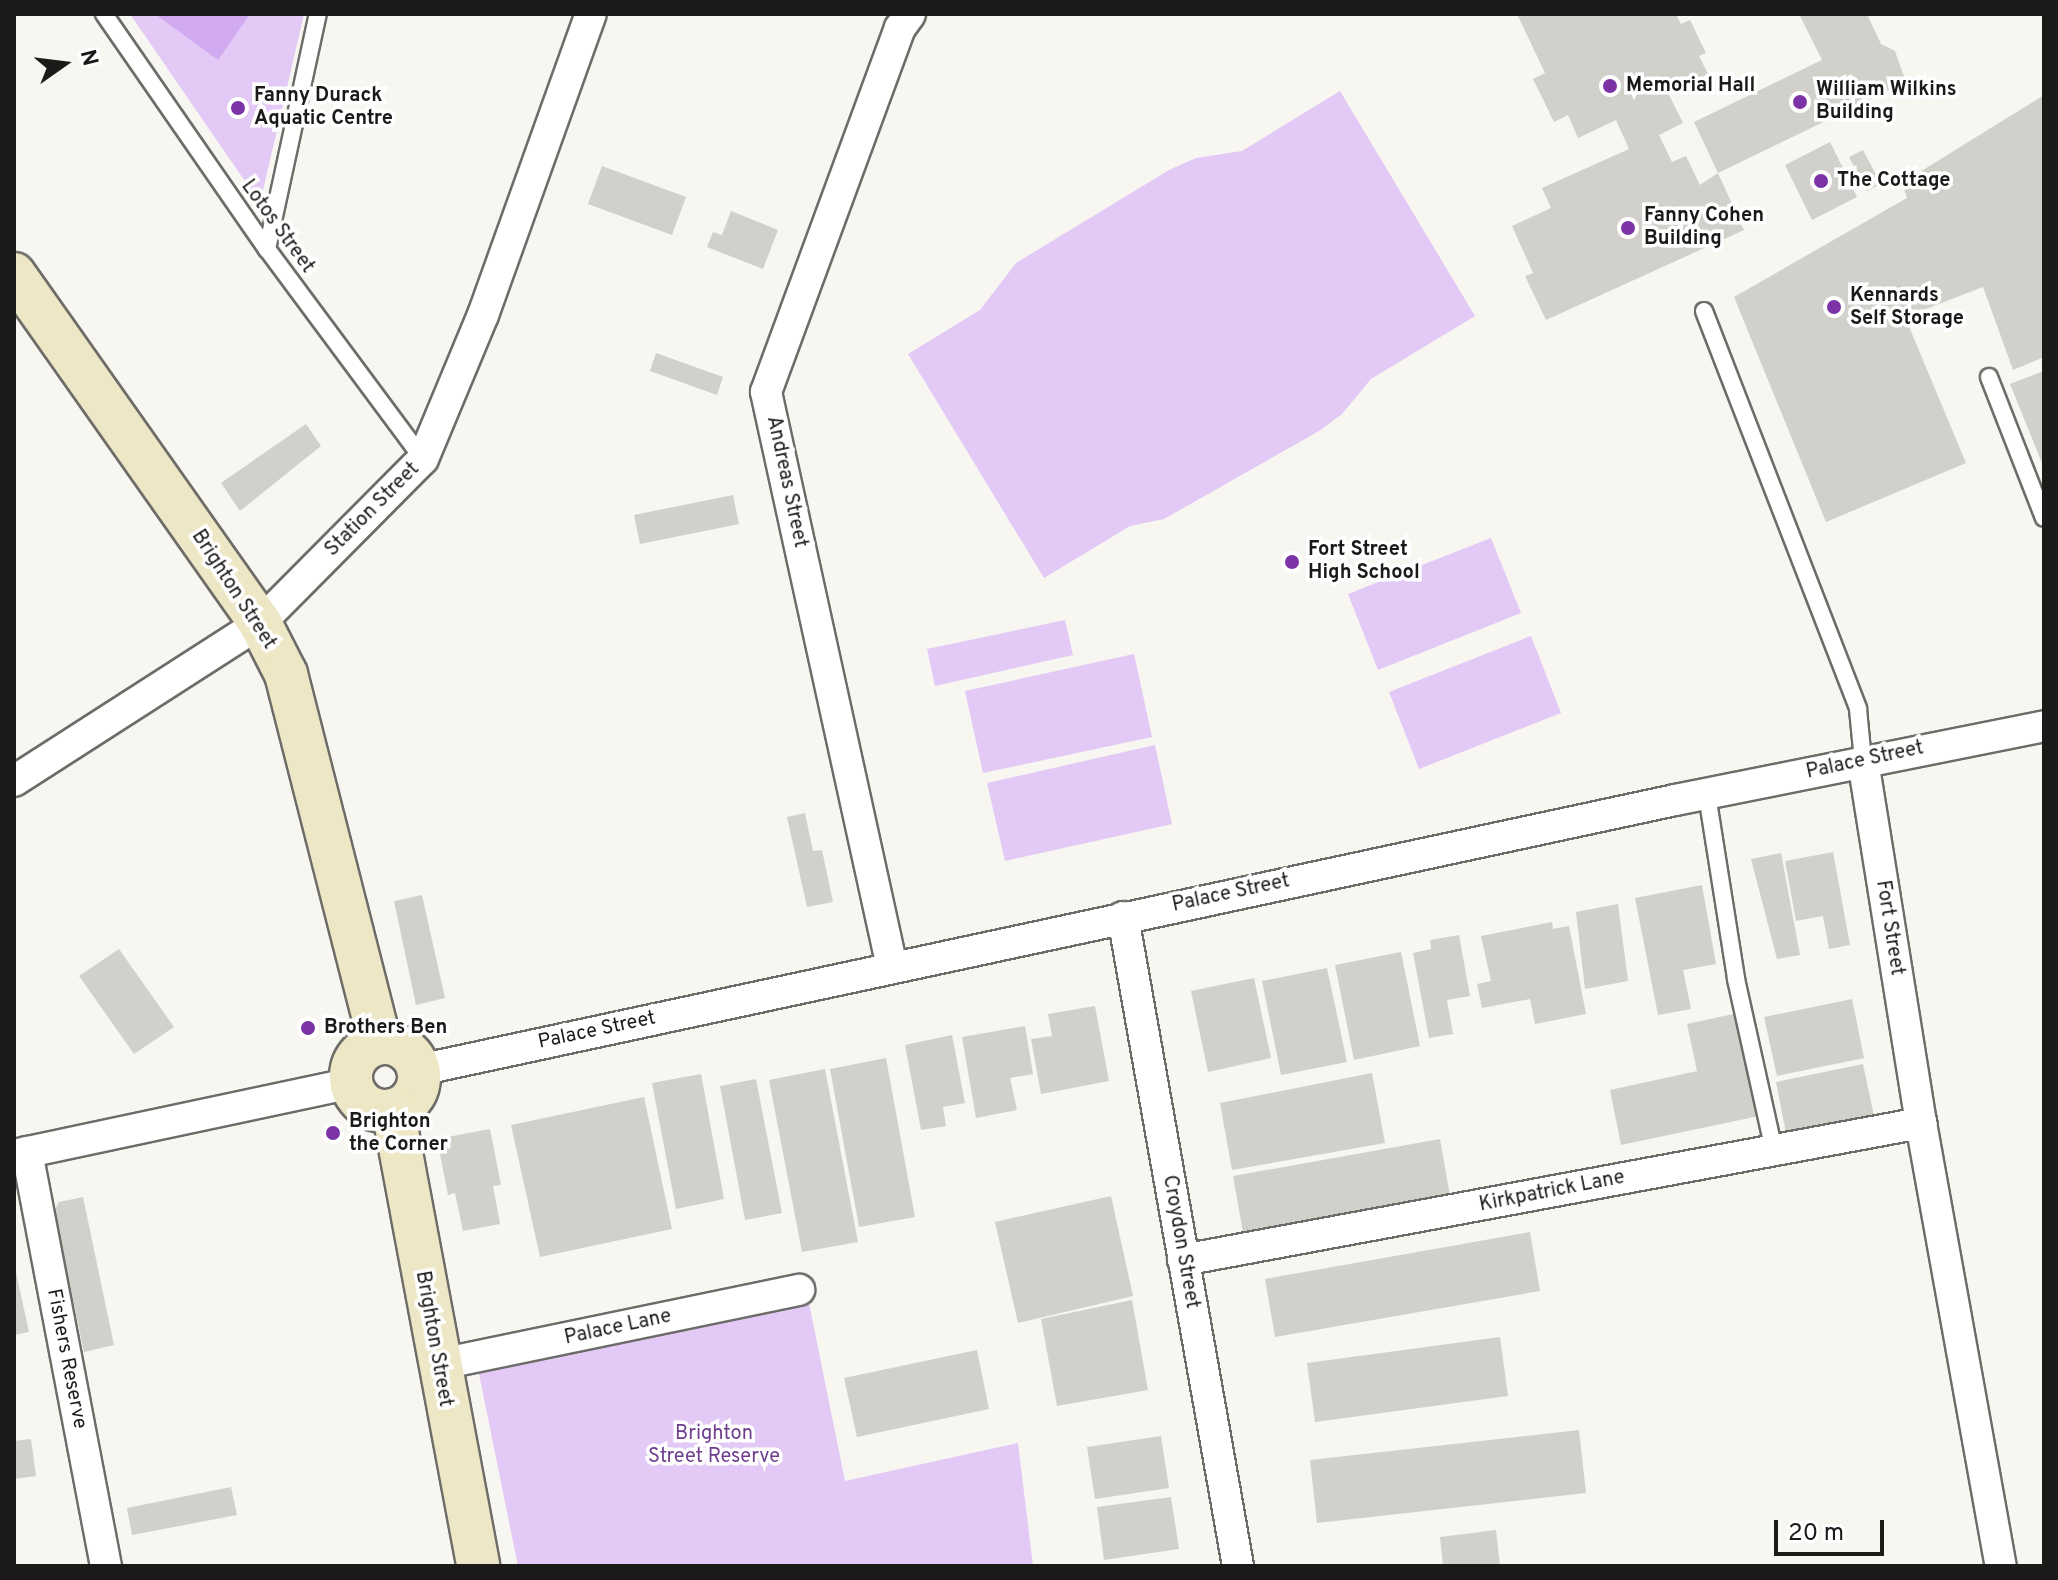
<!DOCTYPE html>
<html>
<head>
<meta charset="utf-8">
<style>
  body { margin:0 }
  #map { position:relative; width:2058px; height:1580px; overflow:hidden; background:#f7f6f1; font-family:Overpass,sans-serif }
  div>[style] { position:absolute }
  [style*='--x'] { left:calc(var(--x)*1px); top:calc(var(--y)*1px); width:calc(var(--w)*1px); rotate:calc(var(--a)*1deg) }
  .green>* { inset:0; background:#e2c9f6 }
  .water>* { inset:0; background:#d2aaef }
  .building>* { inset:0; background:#d1d0cb }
  .roads { filter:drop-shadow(2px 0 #6d6c68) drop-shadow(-2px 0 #6d6c68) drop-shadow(0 2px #6d6c68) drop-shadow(0 -2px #6d6c68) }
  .lane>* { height:16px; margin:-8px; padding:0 8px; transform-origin:8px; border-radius:8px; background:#fff }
  .street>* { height:30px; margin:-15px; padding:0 15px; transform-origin:15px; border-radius:15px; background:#fff }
  .secondary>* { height:42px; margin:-21px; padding:0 21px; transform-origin:21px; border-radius:21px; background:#eee7c5 }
  .secondary>.ring { margin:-21px; padding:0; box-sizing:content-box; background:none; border:42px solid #eee7c5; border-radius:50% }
  .dots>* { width:22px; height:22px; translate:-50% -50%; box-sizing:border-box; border:4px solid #fff; border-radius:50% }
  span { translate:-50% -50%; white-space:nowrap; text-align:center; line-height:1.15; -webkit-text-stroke:7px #fff; paint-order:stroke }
  .poi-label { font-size:20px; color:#1b1a18; font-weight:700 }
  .left { translate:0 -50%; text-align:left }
  .street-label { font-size:20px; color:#1b1a18 }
  .park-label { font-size:20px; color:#6e3d8e }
  .frame { position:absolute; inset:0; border:16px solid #1b1a18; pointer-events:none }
  .north { position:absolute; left:24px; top:24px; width:80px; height:80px; -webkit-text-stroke:6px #fff; paint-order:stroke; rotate:76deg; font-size:22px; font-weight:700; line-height:32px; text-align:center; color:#1b1a18 }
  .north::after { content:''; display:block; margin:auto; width:28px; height:36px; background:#1b1a18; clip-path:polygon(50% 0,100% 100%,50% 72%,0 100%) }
  .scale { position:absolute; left:1774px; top:1520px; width:110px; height:36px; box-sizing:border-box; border:4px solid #1b1a18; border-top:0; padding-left:10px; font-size:24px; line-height:28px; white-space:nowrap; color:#1b1a18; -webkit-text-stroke:6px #fff; paint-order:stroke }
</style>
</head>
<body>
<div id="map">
  <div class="green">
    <div style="clip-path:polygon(130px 14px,304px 14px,260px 203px)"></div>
    <div style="clip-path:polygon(1340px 91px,1475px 316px,1371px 379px,1342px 414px,1319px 431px,1164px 519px,1130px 526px,1044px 578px,908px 354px,980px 310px,1016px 263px,1169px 170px,1196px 158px,1242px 151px)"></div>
    <div style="clip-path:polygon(1491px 538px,1521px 613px,1378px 670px,1348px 594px)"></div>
    <div style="clip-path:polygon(1065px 620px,1073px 655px,935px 686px,927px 649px)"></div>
    <div style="clip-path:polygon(1531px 636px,1561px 713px,1419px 769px,1389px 692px)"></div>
    <div style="clip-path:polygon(1134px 654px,1152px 737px,983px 773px,965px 691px)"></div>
    <div style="clip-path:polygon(1155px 745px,1172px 824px,1005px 861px,987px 783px)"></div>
    <div style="clip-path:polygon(809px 1303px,845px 1481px,1018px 1443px,1033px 1566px,518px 1566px,478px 1369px)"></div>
  </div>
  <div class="water">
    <div style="clip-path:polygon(155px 14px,250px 14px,218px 60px)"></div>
  </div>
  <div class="building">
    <div style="clip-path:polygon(1517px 14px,1676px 14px,1681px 24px,1690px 20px,1706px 53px,1699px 56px,1708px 74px,1668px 93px,1683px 123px,1659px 135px,1672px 162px,1686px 156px,1700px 185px,1718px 173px,1744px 230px,1546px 320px,1525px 276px,1533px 273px,1512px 226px,1551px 208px,1542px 188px,1629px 149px,1616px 120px,1578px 138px,1568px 115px,1554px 122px,1533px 79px,1545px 73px)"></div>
    <div style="clip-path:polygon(1799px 14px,1867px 14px,1881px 44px,1895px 51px,1906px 82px,1718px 173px,1694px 122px,1822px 60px)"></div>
    <div style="clip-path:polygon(2044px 95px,2044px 357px,2013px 370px,1983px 287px,1905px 317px,1966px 463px,1826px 522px,1734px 297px,1907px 198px,1902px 183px)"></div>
    <div style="clip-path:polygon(1830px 142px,1857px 197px,1812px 220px,1785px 165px)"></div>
    <div style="clip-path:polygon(1863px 150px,1881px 184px,1867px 191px,1849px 157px)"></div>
    <div style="clip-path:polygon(602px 166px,686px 197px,672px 235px,588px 204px)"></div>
    <div style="clip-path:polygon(731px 211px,778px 230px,763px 269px,707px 247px,713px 232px,722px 235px)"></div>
    <div style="clip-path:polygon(656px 353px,723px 377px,717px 395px,650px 371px)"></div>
    <div style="clip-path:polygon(2044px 371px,2044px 468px,2010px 384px)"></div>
    <div style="clip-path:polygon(306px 424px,321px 446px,240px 511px,221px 483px)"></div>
    <div style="clip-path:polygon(733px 495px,739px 524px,640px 544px,634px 515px)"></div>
    <div style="clip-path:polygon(805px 813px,813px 851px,822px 850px,833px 902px,807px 907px,787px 817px)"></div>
    <div style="clip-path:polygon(1833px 852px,1850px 945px,1829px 949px,1823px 916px,1796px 921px,1785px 861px)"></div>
    <div style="clip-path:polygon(1781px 853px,1800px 955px,1777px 959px,1751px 859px)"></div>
    <div style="clip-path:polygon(1702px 885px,1716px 964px,1683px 970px,1691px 1009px,1658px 1015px,1635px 898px)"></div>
    <div style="clip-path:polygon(422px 895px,445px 998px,416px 1005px,394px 901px)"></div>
    <div style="clip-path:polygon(1618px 904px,1628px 981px,1585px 989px,1576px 912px)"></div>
    <div style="clip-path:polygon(1552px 922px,1553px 929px,1569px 926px,1586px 1014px,1535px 1024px,1530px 999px,1482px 1008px,1477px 984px,1491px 981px,1481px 936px)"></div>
    <div style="clip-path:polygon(1459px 935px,1470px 996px,1447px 1000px,1453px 1034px,1429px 1038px,1413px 953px,1431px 949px,1430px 940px)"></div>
    <div style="clip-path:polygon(119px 949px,174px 1027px,134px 1054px,79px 976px)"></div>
    <div style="clip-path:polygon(1401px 952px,1420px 1046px,1354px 1060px,1335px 965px)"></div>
    <div style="clip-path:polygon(1327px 968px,1347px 1062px,1281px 1075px,1262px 981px)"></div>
    <div style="clip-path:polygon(1254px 978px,1271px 1058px,1208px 1072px,1191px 991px)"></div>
    <div style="clip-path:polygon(1852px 999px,1864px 1058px,1777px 1076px,1764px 1017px)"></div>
    <div style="clip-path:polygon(1095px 1006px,1109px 1081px,1041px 1094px,1031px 1039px,1052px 1036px,1048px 1014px)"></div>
    <div style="clip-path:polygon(1738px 1013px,1759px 1116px,1621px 1145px,1610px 1090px,1697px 1071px,1687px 1024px)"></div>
    <div style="clip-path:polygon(1025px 1026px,1033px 1074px,1010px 1078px,1017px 1110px,976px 1118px,962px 1037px)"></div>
    <div style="clip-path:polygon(952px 1035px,965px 1103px,943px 1107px,946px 1126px,921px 1130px,905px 1045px)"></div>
    <div style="clip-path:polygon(886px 1058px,915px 1217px,859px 1227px,830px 1069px)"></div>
    <div style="clip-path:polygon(1863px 1064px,1875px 1121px,1787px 1138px,1776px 1082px)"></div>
    <div style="clip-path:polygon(825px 1069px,858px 1242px,802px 1252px,769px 1080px)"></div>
    <div style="clip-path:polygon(1372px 1073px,1385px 1143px,1232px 1170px,1220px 1103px)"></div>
    <div style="clip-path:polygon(701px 1074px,724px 1199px,676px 1209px,652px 1083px)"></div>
    <div style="clip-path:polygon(756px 1079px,782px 1213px,745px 1220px,720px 1086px)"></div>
    <div style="clip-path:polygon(644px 1097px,672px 1229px,540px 1257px,511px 1125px)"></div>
    <div style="clip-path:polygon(490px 1129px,501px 1185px,493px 1186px,500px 1224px,463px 1231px,455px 1193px,448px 1195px,437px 1139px)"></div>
    <div style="clip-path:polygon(1440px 1139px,1452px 1207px,1245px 1244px,1233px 1176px)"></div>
    <div style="clip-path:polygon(1111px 1196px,1133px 1296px,1018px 1323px,995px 1222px)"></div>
    <div style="clip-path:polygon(83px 1197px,114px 1345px,84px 1352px,54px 1211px,59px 1202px)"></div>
    <div style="clip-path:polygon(1530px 1232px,1540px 1291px,1275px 1337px,1265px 1279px)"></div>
    <div style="clip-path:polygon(14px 1263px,29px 1332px,14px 1335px)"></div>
    <div style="clip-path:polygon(1132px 1300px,1148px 1390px,1057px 1406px,1041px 1319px)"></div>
    <div style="clip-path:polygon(1500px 1337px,1508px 1396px,1315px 1422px,1307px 1363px)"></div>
    <div style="clip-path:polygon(977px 1350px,989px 1409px,857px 1437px,844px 1378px)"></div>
    <div style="clip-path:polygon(1579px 1430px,1586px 1493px,1317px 1523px,1310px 1460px)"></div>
    <div style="clip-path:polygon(1161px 1436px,1169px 1488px,1095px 1499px,1087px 1447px)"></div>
    <div style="clip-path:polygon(31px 1439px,36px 1476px,14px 1479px,14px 1441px)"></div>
    <div style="clip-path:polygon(231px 1487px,237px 1515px,132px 1535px,127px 1508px)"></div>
    <div style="clip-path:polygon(1171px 1497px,1179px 1549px,1104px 1560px,1097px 1507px)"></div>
    <div style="clip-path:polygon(1496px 1530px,1500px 1566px,1443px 1566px,1440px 1537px)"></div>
  </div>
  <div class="roads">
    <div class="lane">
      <div style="--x:104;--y:14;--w:286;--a:55.3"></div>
      <div style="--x:267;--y:249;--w:262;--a:53.4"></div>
      <div style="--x:267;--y:249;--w:240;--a:-77.8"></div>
      <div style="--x:1704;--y:311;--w:427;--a:68.8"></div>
      <div style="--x:1858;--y:709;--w:52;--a:84.5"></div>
      <div style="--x:1989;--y:377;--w:151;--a:68.7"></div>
      <div style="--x:1707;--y:795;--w:186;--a:81"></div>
      <div style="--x:1736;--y:979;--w:175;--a:77.5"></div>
    </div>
    <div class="street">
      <div style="--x:1863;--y:761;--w:367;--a:80.9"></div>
      <div style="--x:1921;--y:1123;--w:450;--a:79.8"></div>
      <div style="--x:14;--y:781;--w:292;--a:-32.7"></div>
      <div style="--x:260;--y:623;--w:231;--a:-45.2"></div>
      <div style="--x:423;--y:459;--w:156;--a:-67.4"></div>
      <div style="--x:483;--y:315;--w:320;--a:-70.3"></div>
      <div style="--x:1123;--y:917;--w:659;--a:79.95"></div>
      <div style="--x:892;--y:967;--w:589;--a:-102.36"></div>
      <div style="--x:766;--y:392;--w:388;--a:-69.8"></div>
      <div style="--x:900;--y:28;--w:17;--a:-54"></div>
      <div style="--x:419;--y:1070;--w:1285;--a:-12.13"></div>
      <div style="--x:1675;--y:800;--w:376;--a:-11.3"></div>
      <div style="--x:27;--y:1152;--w:421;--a:79.2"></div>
      <div style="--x:14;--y:1155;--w:346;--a:-12"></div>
      <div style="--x:1183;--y:1260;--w:751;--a:-10.52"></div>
      <div style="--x:436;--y:1365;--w:371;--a:-11.7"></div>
    </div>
    <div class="secondary">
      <div style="--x:14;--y:274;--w:427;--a:54.8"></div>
      <div style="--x:260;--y:623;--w:57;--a:63"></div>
      <div style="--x:286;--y:674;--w:381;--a:75.7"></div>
      <div class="ring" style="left:351px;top:1043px;width:26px;height:26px"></div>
      <div style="--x:393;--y:1110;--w:464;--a:79.4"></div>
    </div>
  </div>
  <div class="dots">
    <div style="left:1610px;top:86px;background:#7c33a6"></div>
    <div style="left:1800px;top:102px;background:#7c33a6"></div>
    <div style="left:238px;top:108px;background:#7c33a6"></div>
    <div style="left:1821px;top:181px;background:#7c33a6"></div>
    <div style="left:1628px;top:228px;background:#7c33a6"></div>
    <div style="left:1834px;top:307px;background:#7c33a6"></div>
    <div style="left:1292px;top:562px;background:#7c33a6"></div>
    <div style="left:308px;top:1028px;background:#7c33a6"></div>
    <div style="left:333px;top:1133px;background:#7c33a6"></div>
  </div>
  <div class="poi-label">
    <span class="left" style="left:1626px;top:86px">Memorial Hall</span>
    <span class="left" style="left:1816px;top:102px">William Wilkins<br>Building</span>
    <span class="left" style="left:254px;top:108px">Fanny Durack<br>Aquatic Centre</span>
    <span class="left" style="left:1837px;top:181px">The Cottage</span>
    <span class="left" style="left:1644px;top:228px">Fanny Cohen<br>Building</span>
    <span class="left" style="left:1850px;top:308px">Kennards<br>Self Storage</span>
    <span class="left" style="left:1308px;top:562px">Fort Street<br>High School</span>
    <span class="left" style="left:324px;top:1028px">Brothers Ben</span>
    <span class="left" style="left:349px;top:1134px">Brighton<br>the Corner</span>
  </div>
  <div class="street-label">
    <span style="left:277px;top:227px;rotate:54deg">Lotos Street</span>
    <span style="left:786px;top:482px;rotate:78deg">Andreas Street</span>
    <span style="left:373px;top:510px;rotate:-45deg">Station Street</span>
    <span style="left:233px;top:590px;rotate:57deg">Brighton Street</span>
    <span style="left:1865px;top:761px;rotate:-12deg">Palace Street</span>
    <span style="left:1231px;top:894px;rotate:-12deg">Palace Street</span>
    <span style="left:1889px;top:928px;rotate:81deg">Fort Street</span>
    <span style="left:597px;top:1031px;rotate:-12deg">Palace Street</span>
    <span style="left:1552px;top:1192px;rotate:-11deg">Kirkpatrick Lane</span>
    <span style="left:1180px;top:1242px;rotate:80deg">Croydon Street</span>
    <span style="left:618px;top:1328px;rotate:-12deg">Palace Lane</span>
    <span style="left:433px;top:1339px;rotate:80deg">Brighton Street</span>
    <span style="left:66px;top:1359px;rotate:79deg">Fishers Reserve</span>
  </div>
  <div class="park-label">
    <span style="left:714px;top:1446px">Brighton<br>Street Reserve</span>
  </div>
  <div class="frame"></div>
  <div class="north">N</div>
  <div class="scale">20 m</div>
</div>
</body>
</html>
